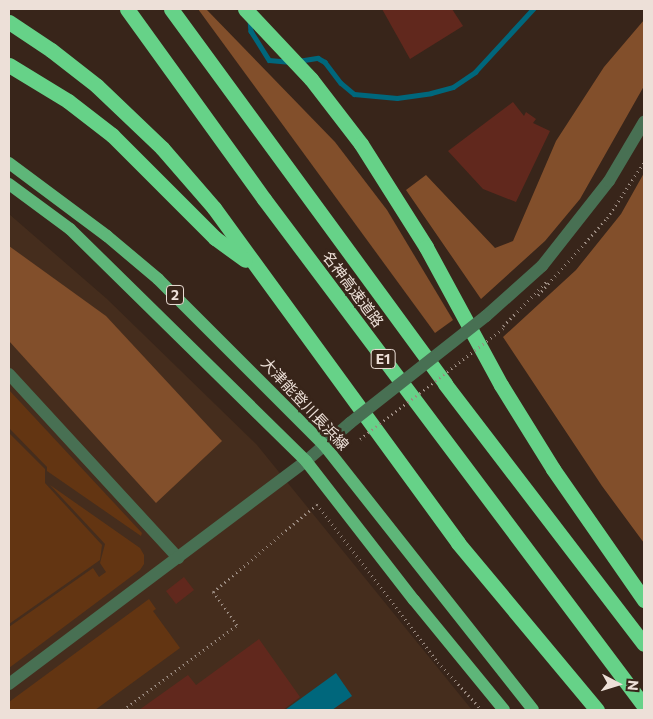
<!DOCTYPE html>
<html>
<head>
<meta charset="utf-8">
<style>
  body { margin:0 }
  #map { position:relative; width:653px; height:719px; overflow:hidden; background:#38251a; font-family:Commissioner,"Noto Sans JP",sans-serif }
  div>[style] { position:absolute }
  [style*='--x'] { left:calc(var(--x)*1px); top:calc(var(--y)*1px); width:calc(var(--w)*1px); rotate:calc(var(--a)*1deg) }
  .built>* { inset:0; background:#452d1d }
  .green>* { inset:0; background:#633512 }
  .forest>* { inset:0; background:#824f2b }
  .water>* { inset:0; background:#00677c }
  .stream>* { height:4.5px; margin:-2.25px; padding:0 2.25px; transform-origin:2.25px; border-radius:2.25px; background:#00677c }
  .building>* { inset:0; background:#61281d }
  .path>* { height:2.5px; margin-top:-1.25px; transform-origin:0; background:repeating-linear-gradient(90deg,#9a8a80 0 1px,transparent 0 5px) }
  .minor>* { height:12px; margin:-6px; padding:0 6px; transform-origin:6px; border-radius:6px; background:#487053 }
  .major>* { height:12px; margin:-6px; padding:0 6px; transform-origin:6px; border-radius:6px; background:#5eb679 }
  .highway>* { height:15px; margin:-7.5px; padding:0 7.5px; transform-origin:7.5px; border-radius:7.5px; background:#66d288 }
  .path-bridge>* { height:2.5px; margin-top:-1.25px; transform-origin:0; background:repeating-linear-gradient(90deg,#9a8a80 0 1px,transparent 0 5px) }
  .minor-bridge>* { height:12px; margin:-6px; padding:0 6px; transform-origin:6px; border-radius:6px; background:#487053 }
  span { translate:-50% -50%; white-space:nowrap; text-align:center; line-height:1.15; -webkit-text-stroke:5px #38251a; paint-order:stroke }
  .shield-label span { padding:1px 4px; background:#38251a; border:1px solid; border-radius:4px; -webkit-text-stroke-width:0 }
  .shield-label { font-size:14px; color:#ede0d8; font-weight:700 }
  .street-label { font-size:15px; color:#ede0d8 }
  .frame { position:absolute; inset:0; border:10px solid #ede0d8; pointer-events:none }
  .north { position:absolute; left:593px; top:659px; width:50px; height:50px; -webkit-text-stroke:4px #38251a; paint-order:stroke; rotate:95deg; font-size:14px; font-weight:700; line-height:20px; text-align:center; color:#ede0d8 }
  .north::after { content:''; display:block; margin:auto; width:18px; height:22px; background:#ede0d8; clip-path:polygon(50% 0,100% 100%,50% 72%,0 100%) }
</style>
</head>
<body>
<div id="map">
  <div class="built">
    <div style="clip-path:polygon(9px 214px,107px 299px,257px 445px,472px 710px,9px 710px)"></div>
  </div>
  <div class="green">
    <div style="clip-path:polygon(9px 390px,142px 533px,141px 536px,47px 471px,47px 467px,9px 428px)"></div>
    <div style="clip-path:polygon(9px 433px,45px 469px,45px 483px,102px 545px,100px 560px,9px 624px)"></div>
    <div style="clip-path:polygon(50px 485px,140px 548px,144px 555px,144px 564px,140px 570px,9px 668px,9px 627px,93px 568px,99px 577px,106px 572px,100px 563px,105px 544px)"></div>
    <div style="clip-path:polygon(149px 599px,156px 609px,153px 611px,180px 648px,95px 710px,9px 710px,9px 702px)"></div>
  </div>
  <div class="forest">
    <div style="clip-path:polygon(198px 9px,206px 9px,335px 142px,387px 210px,453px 320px,435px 333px)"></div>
    <div style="clip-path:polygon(644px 20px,644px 86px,580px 199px,545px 241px,481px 299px,406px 190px,426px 175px,495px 248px,513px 241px,556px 141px,604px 67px)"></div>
    <div style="clip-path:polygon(644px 173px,644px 543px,602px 486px,503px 337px,576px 270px,621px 214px)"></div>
    <div style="clip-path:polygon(9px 246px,106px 316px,222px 441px,156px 503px,9px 341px)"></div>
  </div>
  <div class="water">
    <div style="clip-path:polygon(336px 673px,352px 696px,332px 710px,285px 710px)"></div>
  </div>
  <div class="stream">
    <div style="--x:250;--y:20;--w:11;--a:85"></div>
    <div style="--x:251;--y:31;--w:34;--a:58"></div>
    <div style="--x:269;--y:60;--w:22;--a:5"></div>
    <div style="--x:298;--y:61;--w:20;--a:-9"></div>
    <div style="--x:318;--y:58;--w:8;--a:30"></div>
    <div style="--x:325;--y:62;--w:26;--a:53"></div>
    <div style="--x:341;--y:83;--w:17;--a:40"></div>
    <div style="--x:354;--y:94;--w:43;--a:5.3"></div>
    <div style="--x:397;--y:98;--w:34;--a:-8"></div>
    <div style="--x:431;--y:93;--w:23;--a:-15"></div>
    <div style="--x:453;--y:87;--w:27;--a:-34"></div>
    <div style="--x:475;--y:72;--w:86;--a:-47.4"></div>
  </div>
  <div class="building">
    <div style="clip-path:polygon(382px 9px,452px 9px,463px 26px,410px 59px)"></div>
    <div style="clip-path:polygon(513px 102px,524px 116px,526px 112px,536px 119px,533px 123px,550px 131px,516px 202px,483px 189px,448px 151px)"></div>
    <div style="clip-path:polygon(184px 577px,194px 590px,176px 604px,166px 591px)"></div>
    <div style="clip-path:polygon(259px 639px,300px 697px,283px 710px,139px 710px,188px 675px,196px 685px)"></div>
  </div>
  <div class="path">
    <div style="--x:538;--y:295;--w:103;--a:-48.1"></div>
    <div style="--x:607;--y:218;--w:67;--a:-56.5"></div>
    <div style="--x:503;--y:326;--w:63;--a:-45.6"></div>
    <div style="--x:123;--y:710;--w:142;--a:-36.7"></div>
    <div style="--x:237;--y:625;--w:41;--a:-126"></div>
    <div style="--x:213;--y:592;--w:136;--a:-40.2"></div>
    <div style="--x:317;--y:504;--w:199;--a:52.6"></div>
    <div style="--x:438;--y:662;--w:65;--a:47.5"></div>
  </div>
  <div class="minor">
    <div style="--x:486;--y:316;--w:75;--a:-41.8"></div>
    <div style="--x:542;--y:266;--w:108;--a:-51.8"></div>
    <div style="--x:609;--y:181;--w:69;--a:-59.3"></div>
    <div style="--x:9;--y:374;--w:250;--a:47.4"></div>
    <div style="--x:9;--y:684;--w:371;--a:-36.9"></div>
    <div style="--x:306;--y:461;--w:58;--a:-40.8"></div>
  </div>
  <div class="major">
    <div style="--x:9;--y:163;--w:122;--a:36.7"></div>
    <div style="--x:107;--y:236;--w:67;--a:40.1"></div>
    <div style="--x:158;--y:279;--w:235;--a:45"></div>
    <div style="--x:324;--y:445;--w:337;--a:51.7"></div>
    <div style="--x:9;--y:184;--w:76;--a:36.4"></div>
    <div style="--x:70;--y:229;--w:331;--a:44.5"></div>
    <div style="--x:306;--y:461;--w:176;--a:52.2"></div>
    <div style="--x:414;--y:600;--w:142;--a:50.7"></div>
  </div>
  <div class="highway">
    <div style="--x:127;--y:9;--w:234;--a:54.2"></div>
    <div style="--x:264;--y:199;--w:634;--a:53.15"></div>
    <div style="--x:171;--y:9;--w:464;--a:53.8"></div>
    <div style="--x:445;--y:384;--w:327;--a:52.6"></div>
    <div style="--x:245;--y:9;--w:96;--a:46.7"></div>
    <div style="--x:311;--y:79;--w:82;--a:52.4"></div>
    <div style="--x:361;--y:144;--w:122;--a:57.7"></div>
    <div style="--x:426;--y:247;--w:157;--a:61.5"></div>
    <div style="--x:501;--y:385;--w:99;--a:58.2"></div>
    <div style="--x:553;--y:469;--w:160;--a:55.2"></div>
    <div style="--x:9;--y:22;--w:50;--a:33.7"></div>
    <div style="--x:51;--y:50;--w:58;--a:38"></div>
    <div style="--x:97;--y:86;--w:90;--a:43.6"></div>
    <div style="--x:162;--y:148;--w:79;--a:49.1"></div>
    <div style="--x:214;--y:208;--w:414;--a:53.9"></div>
    <div style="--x:458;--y:543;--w:217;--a:50.2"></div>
    <div style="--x:9;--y:65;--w:69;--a:31.4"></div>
    <div style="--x:68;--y:101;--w:56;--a:37.7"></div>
    <div style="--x:112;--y:135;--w:146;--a:45"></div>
    <div style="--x:215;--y:238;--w:37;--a:36"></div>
  </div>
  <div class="path-bridge">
    <div style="--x:360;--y:439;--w:181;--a:-37.8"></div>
  </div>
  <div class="minor-bridge">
    <div style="--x:350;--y:423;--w:173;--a:-38.2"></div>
  </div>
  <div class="shield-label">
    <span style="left:175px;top:295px">2</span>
    <span style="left:383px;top:359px">E1</span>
  </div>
  <div class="street-label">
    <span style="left:353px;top:289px;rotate:53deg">名神高速道路</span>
    <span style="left:305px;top:404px;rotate:47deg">大津能登川長浜線</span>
  </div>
  <div class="frame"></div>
  <div class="north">N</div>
</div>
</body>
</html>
